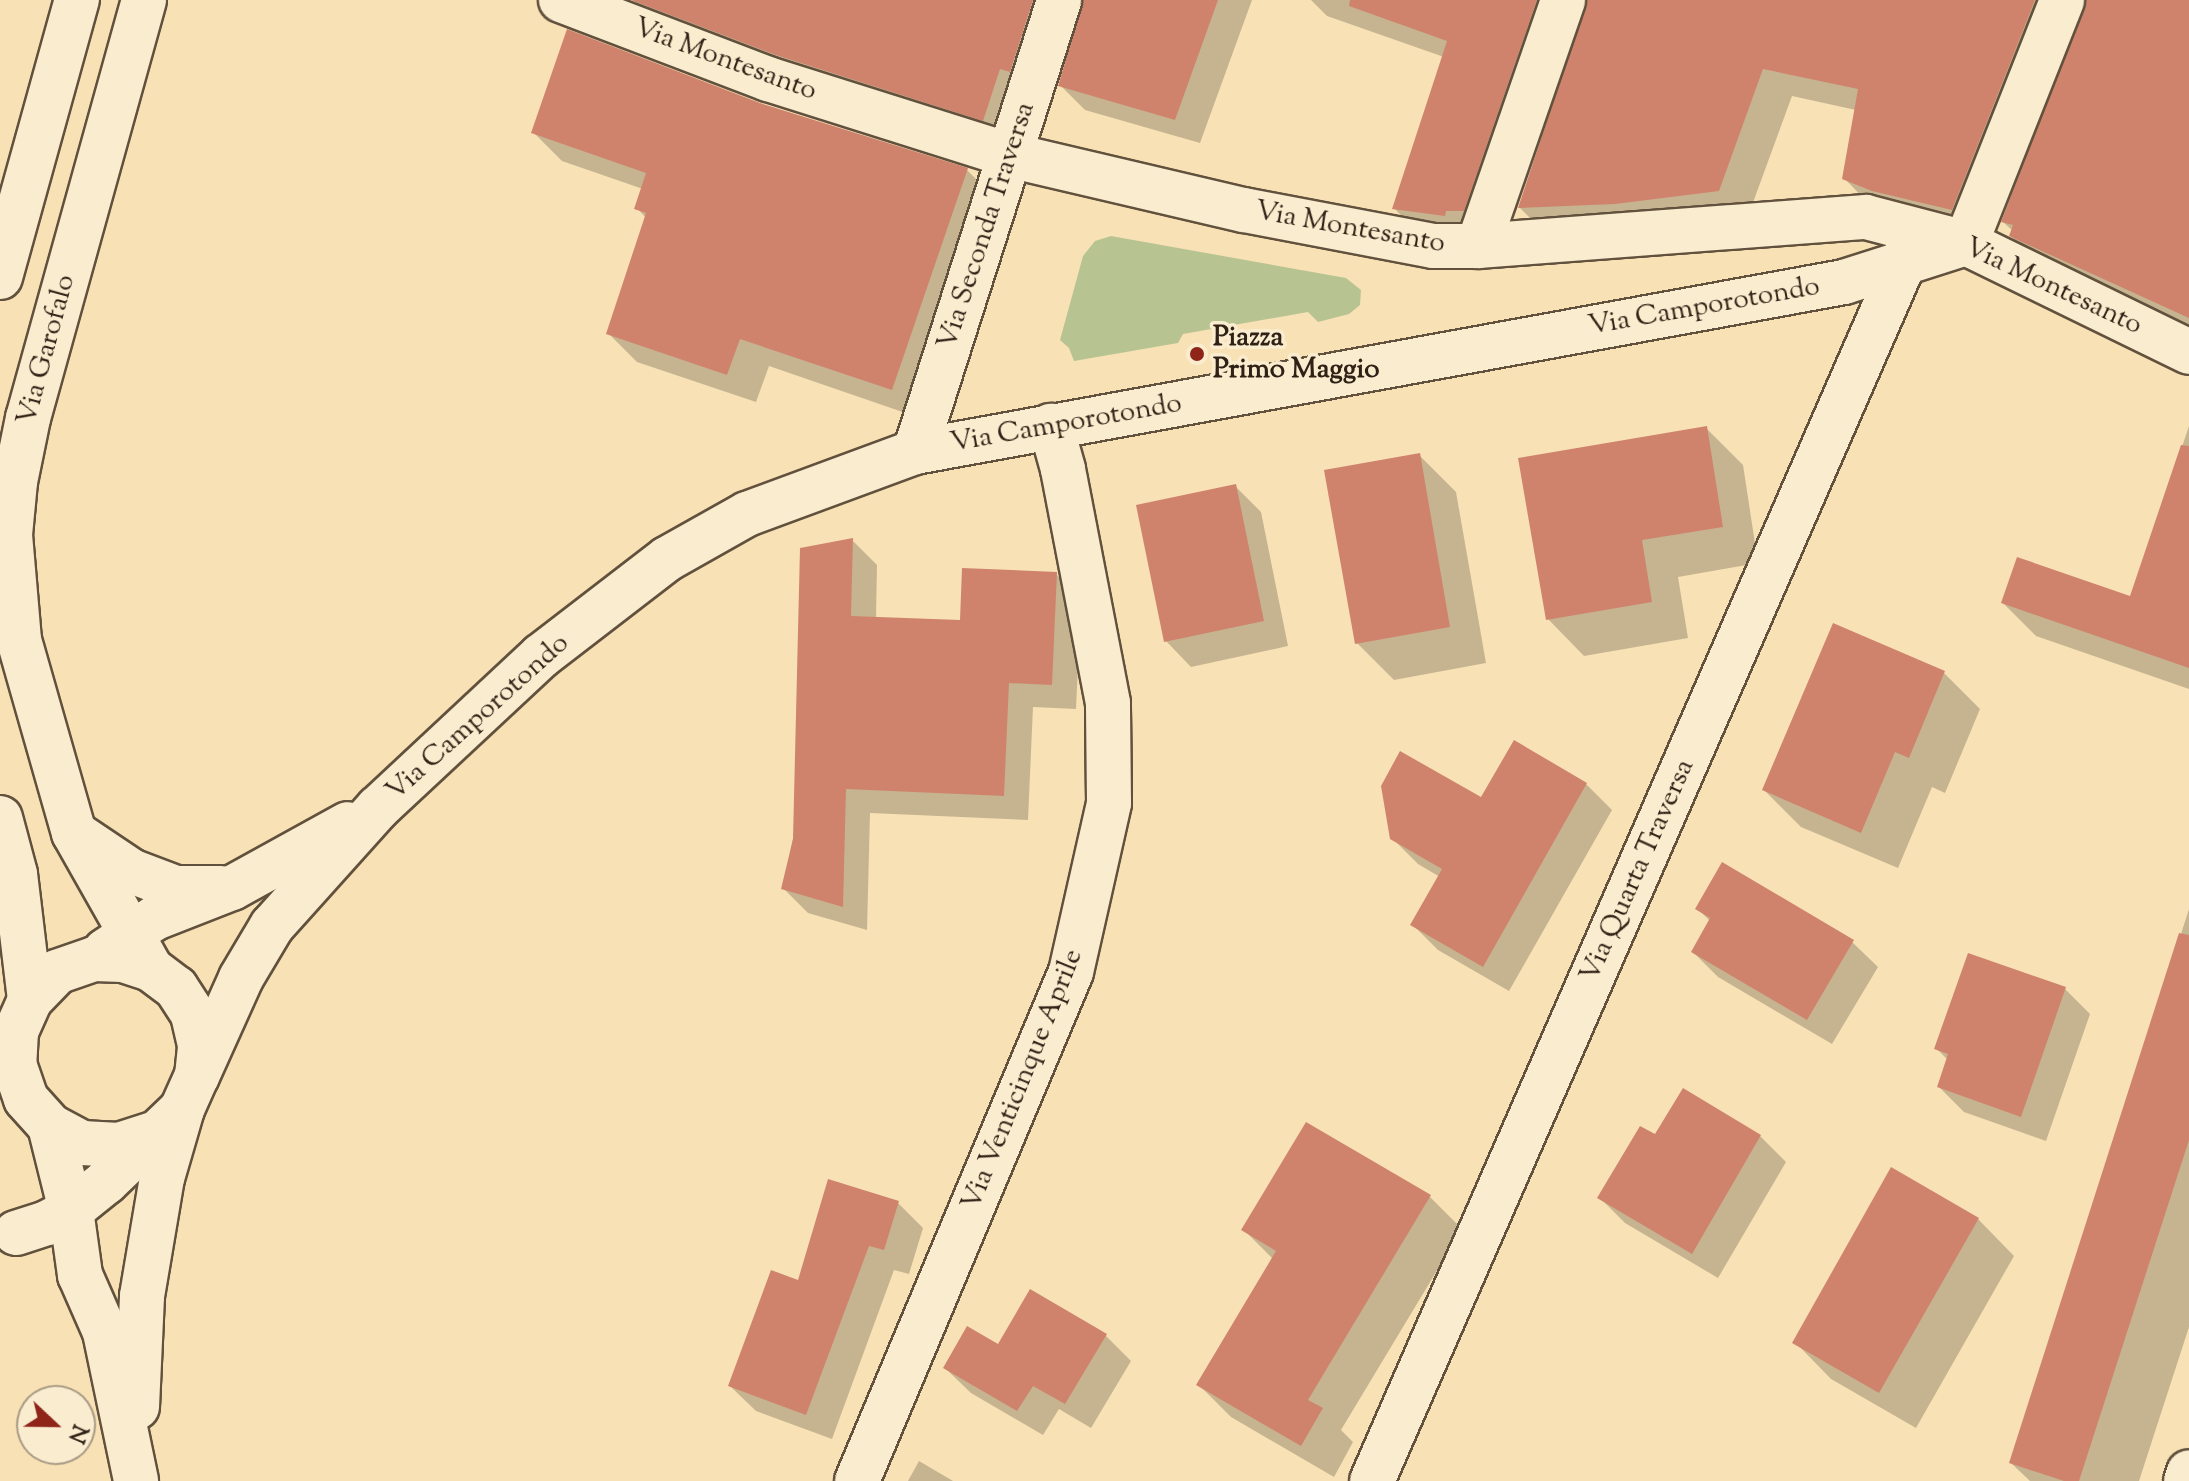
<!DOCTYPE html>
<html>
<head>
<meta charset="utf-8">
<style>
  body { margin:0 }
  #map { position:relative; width:2189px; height:1481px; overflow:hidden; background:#f8e1b5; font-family:"Sorts Mill Goudy",serif }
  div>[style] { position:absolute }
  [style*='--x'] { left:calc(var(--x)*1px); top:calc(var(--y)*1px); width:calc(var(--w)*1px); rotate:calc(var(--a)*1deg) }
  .green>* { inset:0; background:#b7c492 }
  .shadow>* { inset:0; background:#0003 }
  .building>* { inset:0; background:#cf836d }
  .roads { filter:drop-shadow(2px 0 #61513d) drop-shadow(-2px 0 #61513d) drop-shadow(0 2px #61513d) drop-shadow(0 -2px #61513d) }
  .street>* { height:44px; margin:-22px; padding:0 22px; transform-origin:22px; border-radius:22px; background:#faeccf }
  .secondary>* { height:44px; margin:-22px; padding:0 22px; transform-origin:22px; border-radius:22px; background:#faeccf }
  .dots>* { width:22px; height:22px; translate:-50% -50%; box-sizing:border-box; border:4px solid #faeccf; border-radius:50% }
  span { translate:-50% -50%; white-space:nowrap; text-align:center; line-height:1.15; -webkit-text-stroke:7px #faeccf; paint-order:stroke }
  .street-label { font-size:28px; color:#2f2115 }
  .poi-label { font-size:28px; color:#2f2115; font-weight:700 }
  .left { translate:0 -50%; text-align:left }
  .north { position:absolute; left:16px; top:1385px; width:80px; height:80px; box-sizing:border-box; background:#faeccf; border:2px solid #a99b85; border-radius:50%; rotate:112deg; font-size:22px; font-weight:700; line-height:32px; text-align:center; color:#2f2115 }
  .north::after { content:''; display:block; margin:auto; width:28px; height:36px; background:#8f2418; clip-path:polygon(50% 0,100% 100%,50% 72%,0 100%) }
</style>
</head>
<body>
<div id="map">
  <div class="green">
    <div style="clip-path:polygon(1111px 236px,1346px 278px,1361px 290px,1360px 305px,1349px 314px,1318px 322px,1308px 312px,1183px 334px,1178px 343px,1074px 361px,1069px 348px,1060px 340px,1083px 256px,1095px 241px)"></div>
  </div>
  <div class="shadow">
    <div style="clip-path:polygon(633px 0,1079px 0,1008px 144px,657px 24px)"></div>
    <div style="clip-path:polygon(1079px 0,1252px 0,1200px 143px,1085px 110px,1060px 85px,1085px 0)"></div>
    <div style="clip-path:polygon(1311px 0,2189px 0,2189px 332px,2039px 264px,2011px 236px,2013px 231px,2003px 222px,2088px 2px,2075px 8px,1980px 238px,1872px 207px,1844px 178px,1856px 110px,1792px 96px,1747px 219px,1548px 236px,1520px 208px,1589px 3px,1575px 9px,1492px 238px,1422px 237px,1394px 208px,1444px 57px,1327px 16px)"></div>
    <div style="clip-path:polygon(760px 105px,967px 170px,996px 199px,920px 418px,769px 366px,756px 402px,637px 362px,608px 333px,647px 219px,637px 208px,643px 189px,562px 161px,533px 132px)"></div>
    <div style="clip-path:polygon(2189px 426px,2189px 689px,2036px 636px,2003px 603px,2131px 598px)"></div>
    <div style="clip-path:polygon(1706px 428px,1743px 465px,1758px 563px,1678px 577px,1688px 638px,1584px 656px,1548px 619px)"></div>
    <div style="clip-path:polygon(1419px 455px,1456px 492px,1486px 663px,1394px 680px,1357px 643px)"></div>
    <div style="clip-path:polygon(1235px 486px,1261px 512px,1288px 646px,1191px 667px,1166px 641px)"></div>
    <div style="clip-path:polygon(853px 541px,877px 565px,876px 619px,962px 622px,1056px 574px,1081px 599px,1076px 709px,1033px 707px,1028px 820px,870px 813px,867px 930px,808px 913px,783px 888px)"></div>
    <div style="clip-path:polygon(1944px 673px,1980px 709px,1945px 793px,1932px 787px,1898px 868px,1801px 827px,1764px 790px)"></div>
    <div style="clip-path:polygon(1586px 784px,1612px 810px,1509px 991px,1438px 950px,1413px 925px,1440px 877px,1418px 864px,1392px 838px)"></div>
    <div style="clip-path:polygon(1697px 908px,1852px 942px,1878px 967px,1832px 1044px,1718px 977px,1693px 952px,1711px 922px)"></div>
    <div style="clip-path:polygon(2189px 909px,2189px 1327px,2139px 1481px,2030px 1481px,2011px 1463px)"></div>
    <div style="clip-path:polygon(2065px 989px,2090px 1014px,2046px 1141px,1964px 1112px,1939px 1087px,1948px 1060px,1937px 1049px)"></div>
    <div style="clip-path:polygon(1760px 1136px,1786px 1162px,1718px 1278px,1625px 1223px,1600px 1198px,1656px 1137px)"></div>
    <div style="clip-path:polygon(1430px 1197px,1462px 1229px,1341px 1430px,1353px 1442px,1334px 1477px,1231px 1417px,1199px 1385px,1273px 1259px,1244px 1230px)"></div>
    <div style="clip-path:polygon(898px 1203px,923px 1228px,909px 1274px,894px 1270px,832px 1439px,756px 1411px,730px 1386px,799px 1283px)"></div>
    <div style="clip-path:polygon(1978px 1219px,2014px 1256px,1916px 1428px,1831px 1379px,1795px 1342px)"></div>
    <div style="clip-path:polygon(1105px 1335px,1131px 1361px,1091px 1428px,1059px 1409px,1043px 1435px,971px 1393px,945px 1368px,999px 1347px)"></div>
    <div style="clip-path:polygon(919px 1461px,953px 1481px,908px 1481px)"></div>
  </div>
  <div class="building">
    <div style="clip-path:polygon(631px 0,1033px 0,1010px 72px,1000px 69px,983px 121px,776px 55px)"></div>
    <div style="clip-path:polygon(1083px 0,1218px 0,1175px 120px,1058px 86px)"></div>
    <div style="clip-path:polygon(1350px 0,1537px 0,1464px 211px,1446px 211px,1445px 216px,1392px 209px,1447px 41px,1349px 6px)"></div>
    <div style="clip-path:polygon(1587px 0,2035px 0,1952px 210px,1872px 191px,1842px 179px,1858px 89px,1763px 69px,1719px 191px,1615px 204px,1518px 208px)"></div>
    <div style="clip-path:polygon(2086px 0,2189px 0,2189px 318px,2009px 236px,2013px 225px,2001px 222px)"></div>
    <div style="clip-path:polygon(567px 29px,760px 103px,968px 168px,892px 390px,740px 339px,727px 375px,606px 334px,646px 213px,634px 209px,646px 173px,531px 133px)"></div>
    <div style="clip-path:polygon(1707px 426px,1723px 527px,1642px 540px,1652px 602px,1546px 620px,1518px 458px)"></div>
    <div style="clip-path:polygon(2181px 445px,2189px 446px,2189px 668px,2001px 603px,2017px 557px,2130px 596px)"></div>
    <div style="clip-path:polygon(1420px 453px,1450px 627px,1355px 644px,1324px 470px)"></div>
    <div style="clip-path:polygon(1236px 484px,1264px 621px,1164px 642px,1136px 505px)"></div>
    <div style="clip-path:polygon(853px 538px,851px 616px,960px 620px,962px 568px,1057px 572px,1052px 685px,1009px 683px,1004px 796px,846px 789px,843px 907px,781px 889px,793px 839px,800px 548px)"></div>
    <div style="clip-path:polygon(1833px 623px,1945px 671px,1909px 758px,1895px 752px,1861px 833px,1762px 790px)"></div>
    <div style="clip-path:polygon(1514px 740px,1587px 783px,1483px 967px,1410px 925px,1442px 869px,1390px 839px,1381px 786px,1400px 751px,1481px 797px)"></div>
    <div style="clip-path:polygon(1722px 862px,1854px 940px,1807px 1020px,1691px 952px,1710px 918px,1695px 909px)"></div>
    <div style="clip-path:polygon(2179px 933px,2189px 935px,2189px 1140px,2079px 1481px,2064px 1481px,2009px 1463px)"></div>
    <div style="clip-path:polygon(1968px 953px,2066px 987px,2021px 1117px,1937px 1087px,1948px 1054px,1934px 1049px)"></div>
    <div style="clip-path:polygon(1683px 1088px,1761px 1135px,1692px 1254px,1597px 1198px,1640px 1126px,1655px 1134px)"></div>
    <div style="clip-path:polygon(1306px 1122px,1431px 1195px,1308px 1400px,1323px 1408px,1301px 1446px,1196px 1385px,1276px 1251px,1241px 1230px)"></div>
    <div style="clip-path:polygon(1891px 1167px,1979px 1218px,1879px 1393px,1792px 1343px)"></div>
    <div style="clip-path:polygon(828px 1179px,899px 1201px,884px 1250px,869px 1246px,806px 1415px,728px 1386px,771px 1270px,798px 1280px)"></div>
    <div style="clip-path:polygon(1030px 1289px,1107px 1334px,1065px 1404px,1033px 1386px,1017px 1411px,943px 1368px,967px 1326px,998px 1344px)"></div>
  </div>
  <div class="roads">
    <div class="street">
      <div style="--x:561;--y:0;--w:222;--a:20.9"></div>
      <div style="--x:768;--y:79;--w:253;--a:17.5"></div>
      <div style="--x:1009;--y:155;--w:241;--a:13.2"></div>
      <div style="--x:1244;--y:210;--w:192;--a:10.8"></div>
      <div style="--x:1433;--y:246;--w:45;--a:0"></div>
      <div style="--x:1478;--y:246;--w:389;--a:-4.3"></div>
      <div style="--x:1866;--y:217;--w:103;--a:14.6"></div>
      <div style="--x:1966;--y:243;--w:261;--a:-68.4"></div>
      <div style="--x:1478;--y:246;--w:260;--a:-70.9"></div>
      <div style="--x:915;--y:452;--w:474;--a:-72.3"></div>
      <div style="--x:857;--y:1481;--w:552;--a:-67.2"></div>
      <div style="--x:1071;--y:972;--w:173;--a:-77.3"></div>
      <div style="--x:1109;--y:803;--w:100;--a:-90.6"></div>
      <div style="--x:1108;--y:703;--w:238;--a:-100.9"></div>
      <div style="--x:1063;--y:469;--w:45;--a:-105.6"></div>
      <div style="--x:1372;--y:1481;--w:1330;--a:-66.42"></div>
      <div style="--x:1904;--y:262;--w:31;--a:-73"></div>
      <div style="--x:2186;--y:1481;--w:9;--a:-72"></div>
    </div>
    <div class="secondary">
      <div style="--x:144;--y:0;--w:434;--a:105.5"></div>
      <div style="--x:28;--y:418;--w:65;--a:101.5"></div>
      <div style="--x:15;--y:482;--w:53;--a:95.4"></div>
      <div style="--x:10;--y:535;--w:105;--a:85.1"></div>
      <div style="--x:19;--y:640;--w:201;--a:74.1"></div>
      <div style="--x:74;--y:833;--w:156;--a:60.5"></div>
      <div style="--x:0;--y:277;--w:288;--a:-74.5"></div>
      <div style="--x:0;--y:818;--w:58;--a:75"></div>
      <div style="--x:15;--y:874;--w:127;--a:83.2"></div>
      <div style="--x:76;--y:834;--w:66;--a:33.9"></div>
      <div style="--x:131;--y:871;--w:48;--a:20.7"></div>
      <div style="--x:176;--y:888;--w:45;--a:0"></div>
      <div style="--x:105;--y:951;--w:60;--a:-33.4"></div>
      <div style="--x:155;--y:918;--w:83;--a:-21.3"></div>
      <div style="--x:232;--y:888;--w:132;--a:-28.9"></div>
      <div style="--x:197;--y:1076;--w:107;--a:-65.8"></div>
      <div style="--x:241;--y:978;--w:61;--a:-59.2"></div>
      <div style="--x:272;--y:926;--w:159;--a:-48.1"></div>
      <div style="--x:378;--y:808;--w:223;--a:-43"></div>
      <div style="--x:541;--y:656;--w:159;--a:-37.6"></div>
      <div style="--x:667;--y:559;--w:92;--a:-29.4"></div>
      <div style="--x:747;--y:514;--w:179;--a:-20.3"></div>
      <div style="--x:915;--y:452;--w:944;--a:-10.37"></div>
      <div style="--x:1844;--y:282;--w:128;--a:-17.7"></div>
      <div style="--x:1966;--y:243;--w:248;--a:26"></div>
      <div style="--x:50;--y:1126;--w:87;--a:76"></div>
      <div style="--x:71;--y:1210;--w:66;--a:82.1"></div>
      <div style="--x:80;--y:1275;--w:62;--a:66.3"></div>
      <div style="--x:105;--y:1332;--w:152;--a:78.2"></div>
      <div style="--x:16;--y:1233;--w:33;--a:-18"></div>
      <div style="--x:47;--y:1223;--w:27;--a:-28"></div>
      <div style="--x:71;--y:1210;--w:45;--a:-38.7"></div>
      <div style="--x:106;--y:1182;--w:105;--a:-43.8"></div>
      <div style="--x:182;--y:1109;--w:36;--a:-66"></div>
      <div style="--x:197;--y:1076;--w:31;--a:-84"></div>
      <div style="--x:200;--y:1045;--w:32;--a:-103"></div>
      <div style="--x:193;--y:1014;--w:31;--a:-123"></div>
      <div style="--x:176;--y:988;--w:31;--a:-143"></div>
      <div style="--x:151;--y:969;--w:29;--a:-162"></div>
      <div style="--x:123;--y:960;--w:29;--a:-178"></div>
      <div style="--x:94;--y:959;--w:39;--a:161"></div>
      <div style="--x:57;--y:972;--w:39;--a:134"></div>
      <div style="--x:30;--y:1000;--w:34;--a:114"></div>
      <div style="--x:16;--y:1031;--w:33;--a:93"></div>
      <div style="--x:14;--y:1064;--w:37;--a:71"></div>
      <div style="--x:26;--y:1099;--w:36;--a:48"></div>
      <div style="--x:50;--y:1126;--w:36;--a:28"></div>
      <div style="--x:82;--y:1143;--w:37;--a:3"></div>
      <div style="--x:119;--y:1145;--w:36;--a:-18"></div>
      <div style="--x:137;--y:1407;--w:111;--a:-87.4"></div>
      <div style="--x:142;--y:1296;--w:120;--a:-80.4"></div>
      <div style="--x:162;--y:1178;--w:72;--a:-73.8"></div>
    </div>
  </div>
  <div class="dots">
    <div style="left:1197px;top:354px;background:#8f2418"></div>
  </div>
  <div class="street-label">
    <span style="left:725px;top:60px;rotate:20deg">Via Montesanto</span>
    <span style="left:987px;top:226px;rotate:-72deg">Via Seconda Traversa</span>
    <span style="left:1350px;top:228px;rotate:10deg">Via Montesanto</span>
    <span style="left:2053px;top:287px;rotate:25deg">Via Montesanto</span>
    <span style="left:1704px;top:307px;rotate:-10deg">Via Camporotondo</span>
    <span style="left:47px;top:350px;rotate:-75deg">Via Garofalo</span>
    <span style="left:1066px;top:424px;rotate:-10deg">Via Camporotondo</span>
    <span style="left:478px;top:718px;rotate:-42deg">Via Camporotondo</span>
    <span style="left:1638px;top:871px;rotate:-66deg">Via Quarta Traversa</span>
    <span style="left:1023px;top:1080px;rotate:-68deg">Via Venticinque Aprile</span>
  </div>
  <div class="poi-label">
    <span class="left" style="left:1213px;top:354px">Piazza<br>Primo Maggio</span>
  </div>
  <div class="north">N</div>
</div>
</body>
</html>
